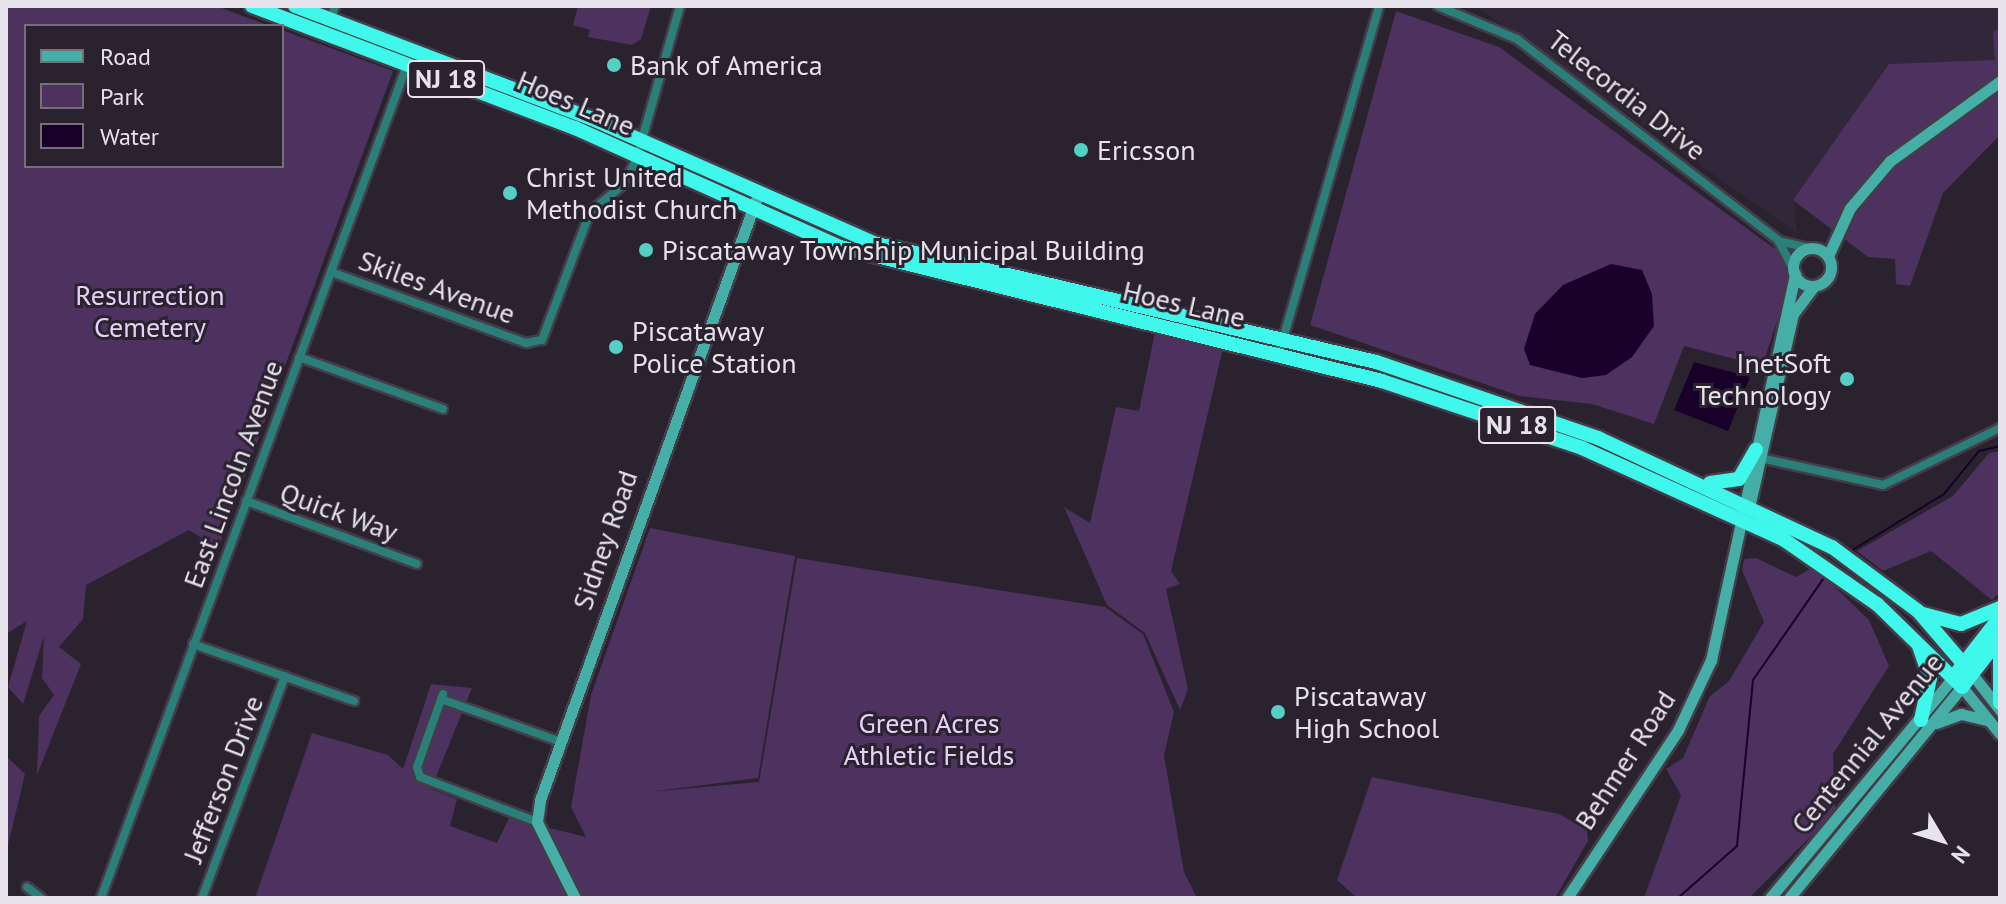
<!DOCTYPE html>
<html>
<head>
<meta charset="utf-8">
<style>
  body { margin:0 }
  #map { position:relative; width:2006px; height:904px; overflow:hidden; background:#2a222f; font-family:"PT Sans",sans-serif }
  div>[style] { position:absolute }
  [style*='--x'] { left:calc(var(--x)*1px); top:calc(var(--y)*1px); width:calc(var(--w)*1px); rotate:calc(var(--a)*1deg) }
  .built>* { inset:0; background:#32273a }
  .green>* { inset:0; background:#4d315f }
  .water>* { inset:0; background:#190029 }
  .stream>* { height:2px; margin:-1px; padding:0 1px; transform-origin:1px; border-radius:1px; background:#190029 }
  .roads { filter:drop-shadow(2px 0 #443d49) drop-shadow(-2px 0 #443d49) drop-shadow(0 2px #443d49) drop-shadow(0 -2px #443d49) }
  .street>* { height:8px; margin:-4px; padding:0 4px; transform-origin:4px; border-radius:4px; background:#2b7f79 }
  .secondary>* { height:11px; margin:-5.5px; padding:0 5.5px; transform-origin:5.5px; border-radius:5.5px; background:#45aea6 }
  .secondary>.ring { margin:-5.5px; padding:0; box-sizing:content-box; background:none; border:11px solid #45aea6; border-radius:50% }
  .highway>* { height:14px; margin:-7px; padding:0 7px; transform-origin:7px; border-radius:7px; background:#40f7eb }
  .dots>* { width:22px; height:22px; translate:-50% -50%; box-sizing:border-box; border:4px solid #2a222f; border-radius:50% }
  span { translate:-50% -50%; white-space:nowrap; text-align:center; line-height:1.15; -webkit-text-stroke:6px #2a222f; paint-order:stroke }
  .shield-label span { padding:2px 6px; background:#2a222f; border:2px solid; border-radius:6px; -webkit-text-stroke-width:0 }
  .shield-label { font-size:26px; color:#e7e2eb; font-weight:700 }
  .poi-label { font-size:28px; color:#e7e2eb }
  .left { translate:0 -50%; text-align:left }
  .right { translate:-100% -50%; text-align:right }
  .street-label { font-size:28px; color:#e7e2eb }
  .park-label { font-size:28px; color:#e7d0f8 }
  .frame { position:absolute; inset:0; border:8px solid #e7e2eb; pointer-events:none }
  .legend { position:absolute; left:24px; top:24px; width:260px; height:144px; box-sizing:border-box; background:#2a222f; border:2px solid #766f7a; margin:0; padding:10px 14px; list-style:none; font-size:24px; color:#e7e2eb }
  .legend li { display:flex; align-items:center; gap:16px; height:40px }
  .legend b { width:40px; border:2px solid #766f7a }
  .north { position:absolute; left:1902px; top:800px; width:80px; height:80px; -webkit-text-stroke:6px #2a222f; paint-order:stroke; rotate:128deg; font-size:22px; font-weight:700; line-height:32px; text-align:center; color:#e7e2eb }
  .north::after { content:''; display:block; margin:auto; width:28px; height:36px; background:#e7e2eb; clip-path:polygon(50% 0,100% 100%,50% 72%,0 100%) }
</style>
</head>
<body>
<div id="map">
  <div class="built">
    <div style="clip-path:polygon(1476px 6px,2000px 6px,2000px 29px,1993px 33px,1996px 60px,1793px 200px,1797px 233px)"></div>
  </div>
  <div class="green">
    <div style="clip-path:polygon(6px 6px,216px 6px,270px 26px,26px 26px,26px 166px,282px 166px,282px 30px,393px 71px,218px 549px,189px 530px,86px 585px,83px 619px,59px 647px,81px 664px,37px 775px,39px 716px,54px 695px,42px 678px,44px 636px,23px 704px,8px 687px,27px 621px,6px 634px)"></div>
    <div style="clip-path:polygon(578px 6px,651px 6px,641px 39px,632px 45px,588px 37px,590px 30px,573px 25px)"></div>
    <div style="clip-path:polygon(1396px 11px,1499px 47px,1783px 255px,1789px 286px,1762px 366px,1684px 346px,1654px 424px,1592px 404px,1520px 396px,1310px 325px)"></div>
    <div style="clip-path:polygon(2000px 29px,2000px 135px,1943px 193px,1910px 286px,1896px 284px,1895px 259px,1868px 257px,1793px 200px,1889px 64px,1995px 60px,1993px 32px)"></div>
    <div style="clip-path:polygon(1156px 327px,1224px 344px,1171px 571px,1180px 584px,1166px 589px,1188px 689px,1180px 710px,1145px 633px,1107px 605px,1064px 507px,1090px 523px,1116px 407px,1139px 411px)"></div>
    <div style="clip-path:polygon(2000px 451px,2000px 592px,1992px 600px,1931px 551px,1883px 571px,1857px 551px,1953px 496px,1989px 453px)"></div>
    <div style="clip-path:polygon(650px 528px,795px 556px,758px 778px,649px 792px,759px 782px,797px 558px,1105px 607px,1143px 634px,1174px 712px,1164px 755px,1184px 872px,1197px 898px,255px 898px,312px 733px,388px 755px,403px 769px,431px 684px,472px 688px,431px 789px,457px 799px,450px 826px,497px 843px,509px 818px,586px 837px,571px 807px,591px 695px)"></div>
    <div style="clip-path:polygon(1756px 558px,1796px 577px,1814px 567px,1869px 620px,1889px 666px,1833px 754px,1835px 812px,1749px 898px,1644px 898px,1681px 795px,1666px 769px,1683px 758px,1710px 696px,1729px 681px,1764px 622px,1742px 570px,1744px 559px)"></div>
    <div style="clip-path:polygon(6px 756px,25px 774px,6px 854px)"></div>
    <div style="clip-path:polygon(1372px 777px,1559px 814px,1587px 830px,1588px 841px,1555px 898px,1357px 898px,1337px 880px)"></div>
  </div>
  <div class="water">
    <div style="clip-path:polygon(1611px 264px,1642px 270px,1652px 294px,1654px 326px,1632px 357px,1606px 375px,1582px 378px,1530px 365px,1524px 349px,1535px 314px,1563px 285px)"></div>
    <div style="clip-path:polygon(1694px 362px,1750px 377px,1728px 431px,1674px 410px)"></div>
  </div>
  <div class="stream">
    <div style="--x:1851;--y:551;--w:109;--a:-31.5"></div>
    <div style="--x:1944;--y:494;--w:55;--a:-50.9"></div>
    <div style="--x:1979;--y:451;--w:22;--a:-13"></div>
    <div style="--x:1678;--y:898;--w:79;--a:-41.4"></div>
    <div style="--x:1737;--y:846;--w:167;--a:-84.5"></div>
    <div style="--x:1753;--y:680;--w:128;--a:-55.2"></div>
  </div>
  <div class="roads">
    <div class="street">
      <div style="--x:1438;--y:6;--w:86;--a:22.7"></div>
      <div style="--x:1517;--y:39;--w:329;--a:37.6"></div>
      <div style="--x:1778;--y:240;--w:32;--a:62"></div>
      <div style="--x:331;--y:20;--w:15;--a:-74"></div>
      <div style="--x:1783;--y:242;--w:27;--a:13"></div>
      <div style="--x:331;--y:272;--w:208;--a:20"></div>
      <div style="--x:526;--y:343;--w:16;--a:-11"></div>
      <div style="--x:542;--y:340;--w:137;--a:-69.4"></div>
      <div style="--x:590;--y:212;--w:45;--a:-39.6"></div>
      <div style="--x:625;--y:183;--w:29;--a:-65"></div>
      <div style="--x:637;--y:157;--w:157;--a:-74.1"></div>
      <div style="--x:1279;--y:353;--w:361;--a:-73.9"></div>
      <div style="--x:299;--y:357;--w:153;--a:19.9"></div>
      <div style="--x:1765;--y:459;--w:121;--a:12.4"></div>
      <div style="--x:1883;--y:485;--w:130;--a:-26"></div>
      <div style="--x:246;--y:501;--w:182;--a:20.2"></div>
      <div style="--x:193;--y:644;--w:171;--a:19.5"></div>
      <div style="--x:443;--y:694;--w:77;--a:109.6"></div>
      <div style="--x:417;--y:767;--w:10;--a:73"></div>
      <div style="--x:420;--y:777;--w:125;--a:21"></div>
      <div style="--x:441;--y:699;--w:127;--a:19.7"></div>
      <div style="--x:27;--y:887;--w:18;--a:38"></div>
      <div style="--x:101;--y:898;--w:887;--a:-69.83"></div>
      <div style="--x:202;--y:898;--w:237;--a:-69.5"></div>
    </div>
    <div class="secondary">
      <div class="ring" style="left:1793px;top:248px;width:27px;height:27px"></div>
      <div style="--x:1828;--y:256;--w:53;--a:-65.4"></div>
      <div style="--x:1850;--y:208;--w:62;--a:-49.6"></div>
      <div style="--x:1890;--y:161;--w:136;--a:-36"></div>
      <div style="--x:1750;--y:503;--w:194;--a:-77.2"></div>
      <div style="--x:1793;--y:314;--w:35;--a:-53"></div>
      <div style="--x:1972;--y:674;--w:46;--a:52.1"></div>
      <div style="--x:1936;--y:723;--w:27;--a:-20"></div>
      <div style="--x:1961;--y:714;--w:28;--a:13"></div>
      <div style="--x:575;--y:898;--w:85;--a:-116.6"></div>
      <div style="--x:537;--y:822;--w:22;--a:-82"></div>
      <div style="--x:540;--y:800;--w:641;--a:-70.21"></div>
      <div style="--x:1567;--y:898;--w:201;--a:-56.5"></div>
      <div style="--x:1678;--y:730;--w:77;--a:-64.8"></div>
      <div style="--x:1711;--y:660;--w:395;--a:-77.7"></div>
      <div style="--x:1770;--y:898;--w:288;--a:-50.3"></div>
      <div style="--x:1789;--y:898;--w:273;--a:-50.7"></div>
      <div style="--x:1962;--y:687;--w:60;--a:51"></div>
    </div>
    <div class="highway">
      <div style="--x:252;--y:6;--w:345;--a:20.7"></div>
      <div style="--x:575;--y:128;--w:290;--a:24.2"></div>
      <div style="--x:840;--y:247;--w:558;--a:13.89"></div>
      <div style="--x:1382;--y:381;--w:211;--a:18.5"></div>
      <div style="--x:1582;--y:448;--w:221;--a:24.4"></div>
      <div style="--x:1783;--y:539;--w:114;--a:34.7"></div>
      <div style="--x:1877;--y:604;--w:119;--a:44.3"></div>
      <div style="--x:1962;--y:687;--w:62;--a:-52.2"></div>
      <div style="--x:295;--y:6;--w:316;--a:20.8"></div>
      <div style="--x:590;--y:118;--w:309;--a:23.8"></div>
      <div style="--x:873;--y:243;--w:517;--a:13.31"></div>
      <div style="--x:1376;--y:362;--w:235;--a:18.9"></div>
      <div style="--x:1598;--y:438;--w:258;--a:25"></div>
      <div style="--x:1832;--y:547;--w:107;--a:36.7"></div>
      <div style="--x:1918;--y:611;--w:83;--a:49.4"></div>
      <div style="--x:1710;--y:483;--w:29;--a:-8"></div>
      <div style="--x:1739;--y:479;--w:34;--a:-60"></div>
      <div style="--x:1923;--y:614;--w:39;--a:15"></div>
      <div style="--x:1961;--y:624;--w:42;--a:-22.3"></div>
      <div style="--x:1919;--y:646;--w:34;--a:71"></div>
      <div style="--x:1930;--y:678;--w:43;--a:102.1"></div>
      <div style="--x:2000;--y:649;--w:54;--a:90"></div>
      <div style="--x:1958;--y:671;--w:68;--a:-52.1"></div>
    </div>
  </div>
  <div class="dots">
    <div style="left:614px;top:65px;background:#55cec4"></div>
    <div style="left:1081px;top:150px;background:#55cec4"></div>
    <div style="left:510px;top:193px;background:#55cec4"></div>
    <div style="left:646px;top:250px;background:#55cec4"></div>
    <div style="left:616px;top:347px;background:#55cec4"></div>
    <div style="left:1847px;top:379px;background:#55cec4"></div>
    <div style="left:1278px;top:712px;background:#55cec4"></div>
  </div>
  <div class="shield-label">
    <span style="left:446px;top:79px">NJ 18</span>
    <span style="left:1517px;top:425px">NJ 18</span>
  </div>
  <div class="poi-label">
    <span class="left" style="left:630px;top:65px">Bank of America</span>
    <span class="left" style="left:1097px;top:150px">Ericsson</span>
    <span class="left" style="left:526px;top:193px">Christ United<br>Methodist Church</span>
    <span class="left" style="left:662px;top:250px">Piscataway Township Municipal Building</span>
    <span class="left" style="left:632px;top:347px">Piscataway<br>Police Station</span>
    <span class="right" style="left:1831px;top:379px">InetSoft<br>Technology</span>
    <span class="left" style="left:1294px;top:712px">Piscataway<br>High School</span>
  </div>
  <div class="street-label">
    <span style="left:1627px;top:95px;rotate:38deg">Telecordia Drive</span>
    <span style="left:576px;top:103px;rotate:23deg">Hoes Lane</span>
    <span style="left:437px;top:287px;rotate:20deg">Skiles Avenue</span>
    <span style="left:1184px;top:304px;rotate:13deg">Hoes Lane</span>
    <span style="left:233px;top:474px;rotate:-70deg">East Lincoln Avenue</span>
    <span style="left:339px;top:512px;rotate:20deg">Quick Way</span>
    <span style="left:605px;top:540px;rotate:-71deg">Sidney Road</span>
    <span style="left:1867px;top:743px;rotate:-51deg">Centennial Avenue</span>
    <span style="left:1625px;top:760px;rotate:-57deg">Behmer Road</span>
    <span style="left:223px;top:779px;rotate:-69deg">Jefferson Drive</span>
  </div>
  <div class="park-label">
    <span style="left:150px;top:311px">Resurrection<br>Cemetery</span>
    <span style="left:929px;top:739px">Green Acres<br>Athletic Fields</span>
  </div>
  <div class="frame"></div>
  <ul class="legend">
  <li><b style="height:10px;background:#45aea6"></b>Road</li>
  <li><b style="height:22px;background:#4d315f"></b>Park</li>
  <li><b style="height:22px;background:#190029"></b>Water</li>
  </ul>
  <div class="north">N</div>
</div>
</body>
</html>
